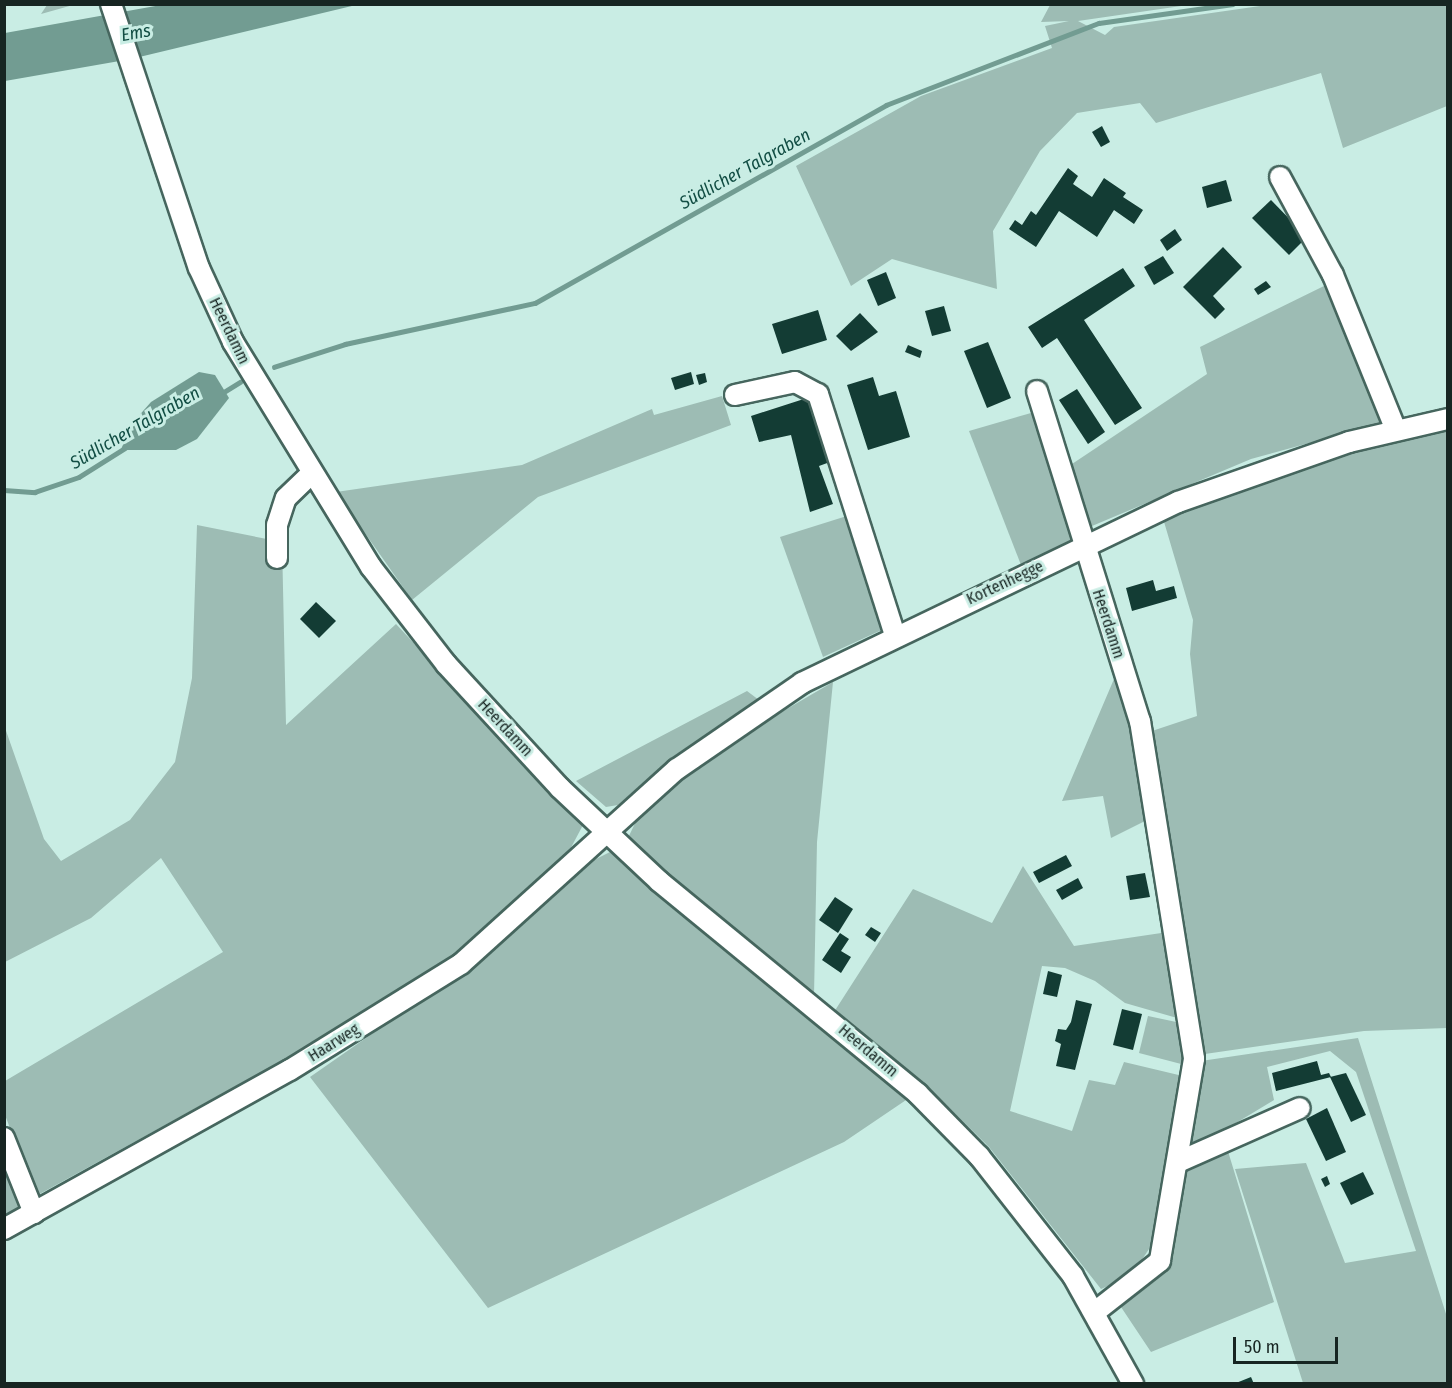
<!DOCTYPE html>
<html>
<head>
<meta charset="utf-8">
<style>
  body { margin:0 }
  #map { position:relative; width:1452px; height:1388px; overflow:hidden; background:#c9ede4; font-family:"Fira Sans Condensed",sans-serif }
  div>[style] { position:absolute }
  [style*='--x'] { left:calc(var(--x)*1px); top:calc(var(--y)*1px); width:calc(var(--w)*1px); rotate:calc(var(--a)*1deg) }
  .green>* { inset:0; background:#9dbcb4 }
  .water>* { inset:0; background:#729c92 }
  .stream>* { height:4.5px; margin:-2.25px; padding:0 2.25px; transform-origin:2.25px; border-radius:2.25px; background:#729c92 }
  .building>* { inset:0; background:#133c34 }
  .roads { filter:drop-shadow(2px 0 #46665e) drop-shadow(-2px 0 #46665e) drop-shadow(0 2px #46665e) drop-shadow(0 -2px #46665e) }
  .minor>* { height:20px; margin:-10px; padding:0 10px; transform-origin:10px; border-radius:10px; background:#fff }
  span { translate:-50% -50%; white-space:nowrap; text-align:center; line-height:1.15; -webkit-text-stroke:6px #c9ede4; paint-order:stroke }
  .street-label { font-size:16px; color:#172522 }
  .water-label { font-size:18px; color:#114d43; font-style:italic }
  .frame { position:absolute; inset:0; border:6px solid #172522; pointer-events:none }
  .scale { position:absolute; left:1233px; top:1337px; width:105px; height:27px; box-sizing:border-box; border:3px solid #172522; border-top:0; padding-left:8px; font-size:18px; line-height:21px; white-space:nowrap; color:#172522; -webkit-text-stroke:4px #c9ede4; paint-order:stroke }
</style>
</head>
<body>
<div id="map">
  <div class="green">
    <div style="clip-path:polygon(47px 5px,47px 4px,73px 5px,41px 14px)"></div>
    <div style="clip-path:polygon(1050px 5px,1188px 5px,1078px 21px,1105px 35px,1114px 27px,1267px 5px,1447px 5px,1447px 106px,1343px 148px,1321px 73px,1156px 123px,1140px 103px,1077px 113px,1040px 151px,993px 231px,997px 289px,892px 259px,851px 286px,796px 166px,921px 96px,1052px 48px,1045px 26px,1069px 21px,1041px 22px)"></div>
    <div style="clip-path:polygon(1326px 285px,1386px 422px,1251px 459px,1092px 526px,1069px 466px,1207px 374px,1200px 347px)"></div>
    <div style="clip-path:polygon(722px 396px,731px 425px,538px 497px,412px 600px,336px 492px,522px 465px,652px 409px,654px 415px)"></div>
    <div style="clip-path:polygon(1031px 413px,1076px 527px,1071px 543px,1021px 565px,969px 431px)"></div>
    <div style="clip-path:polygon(1447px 431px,1447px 1028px,1364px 1031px,1198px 1055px,1149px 732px,1197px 716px,1190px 654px,1193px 620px,1162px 515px,1351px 450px)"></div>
    <div style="clip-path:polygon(850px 515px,886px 628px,823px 657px,780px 537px)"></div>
    <div style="clip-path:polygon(197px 525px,282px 542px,286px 725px,396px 624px,583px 825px,566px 857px,457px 954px,294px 1054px,36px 1196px,5px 1115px,5px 1081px,223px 952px,161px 858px,91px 918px,5px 962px,4px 725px,44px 839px,61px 861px,130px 820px,175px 762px,192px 678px)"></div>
    <div style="clip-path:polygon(1114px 679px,1132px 723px,1149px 819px,1111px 838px,1103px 796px,1062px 801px)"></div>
    <div style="clip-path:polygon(833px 682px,817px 842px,814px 996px,627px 840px,639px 815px,715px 751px)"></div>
    <div style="clip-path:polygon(747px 691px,759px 700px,670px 759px,618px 805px,606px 807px,576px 781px)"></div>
    <div style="clip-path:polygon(610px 852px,912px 1096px,844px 1142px,488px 1308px,310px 1077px,465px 969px,588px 863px)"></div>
    <div style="clip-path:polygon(1023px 866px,1074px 946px,1168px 932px,1184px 1020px,1125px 1003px,1095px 981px,1065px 968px,1042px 966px,1010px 1111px,1072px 1131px,1089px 1080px,1115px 1085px,1124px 1062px,1187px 1077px,1155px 1240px,1131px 1276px,1101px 1289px,989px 1147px,926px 1085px,834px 1012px,913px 889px,992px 923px)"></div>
    <div style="clip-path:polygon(1148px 1016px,1181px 1023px,1185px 1065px,1139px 1053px)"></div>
    <div style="clip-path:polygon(1358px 1038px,1447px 1317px,1447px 1383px,1303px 1383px,1235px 1169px,1306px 1163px,1345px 1263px,1416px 1251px,1356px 1072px,1330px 1051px,1267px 1067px,1274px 1100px,1183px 1155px,1201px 1061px)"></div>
    <div style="clip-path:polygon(1227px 1148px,1274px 1302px,1151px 1352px,1121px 1307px,1165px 1263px,1181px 1166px)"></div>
    <div style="clip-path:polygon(4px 1151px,25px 1204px,5px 1215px,4px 1215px)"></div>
  </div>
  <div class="water">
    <div style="clip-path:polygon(161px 5px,356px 5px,131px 59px,5px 81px,5px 33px)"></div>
    <div style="clip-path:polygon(199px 372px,215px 375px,229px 398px,197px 439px,176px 450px,121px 450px,129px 427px,151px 402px)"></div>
  </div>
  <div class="stream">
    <div style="--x:274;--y:367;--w:75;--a:-17.9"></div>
    <div style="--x:345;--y:344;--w:194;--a:-12.2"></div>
    <div style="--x:535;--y:303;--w:403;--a:-29.4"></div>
    <div style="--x:886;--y:105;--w:228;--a:-21.1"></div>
    <div style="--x:1099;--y:23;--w:135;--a:-8.1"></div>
    <div style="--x:224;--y:392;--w:19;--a:-32"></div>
    <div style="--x:4;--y:490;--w:31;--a:4"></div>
    <div style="--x:35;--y:492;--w:46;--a:-18.8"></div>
    <div style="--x:79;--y:477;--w:54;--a:-32.2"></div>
  </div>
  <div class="building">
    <div style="clip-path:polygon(1102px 126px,1110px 142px,1101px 147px,1092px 132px)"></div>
    <div style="clip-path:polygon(1068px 168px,1078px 176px,1073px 184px,1092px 197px,1104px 178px,1126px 193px,1123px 197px,1143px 210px,1134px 224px,1114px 210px,1097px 237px,1059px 211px,1036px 247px,1009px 229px,1015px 220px,1022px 225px,1031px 211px,1036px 215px)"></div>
    <div style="clip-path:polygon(1226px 180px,1232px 201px,1207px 208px,1202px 187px)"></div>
    <div style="clip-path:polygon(1271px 200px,1307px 237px,1289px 255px,1252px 218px)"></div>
    <div style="clip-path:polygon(1175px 229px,1182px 240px,1167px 251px,1160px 240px)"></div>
    <div style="clip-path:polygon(1223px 247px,1242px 267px,1213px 296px,1225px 309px,1215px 319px,1183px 287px)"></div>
    <div style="clip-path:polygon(1163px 256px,1174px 273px,1154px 285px,1144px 267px)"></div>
    <div style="clip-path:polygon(1123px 268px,1135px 286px,1084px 320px,1142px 408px,1115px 425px,1057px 338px,1042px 348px,1028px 327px)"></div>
    <div style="clip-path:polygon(886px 272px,896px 298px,878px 306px,867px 280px)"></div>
    <div style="clip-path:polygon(1266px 281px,1271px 287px,1258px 295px,1254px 289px)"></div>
    <div style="clip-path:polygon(944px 306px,951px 331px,932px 336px,925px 311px)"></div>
    <div style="clip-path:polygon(818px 310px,827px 340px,782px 354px,772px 324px)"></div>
    <div style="clip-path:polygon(860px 313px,878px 332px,851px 351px,836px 336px)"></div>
    <div style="clip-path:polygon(988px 342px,1011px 398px,987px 408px,964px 351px)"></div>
    <div style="clip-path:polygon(908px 345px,922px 351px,920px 358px,905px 352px)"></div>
    <div style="clip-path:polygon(691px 372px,694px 384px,675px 390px,671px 378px)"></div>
    <div style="clip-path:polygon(705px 373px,707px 382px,699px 385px,696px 375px)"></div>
    <div style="clip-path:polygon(873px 377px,879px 396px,896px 391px,910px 437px,868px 450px,847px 385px)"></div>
    <div style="clip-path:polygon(1077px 389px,1105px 432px,1088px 444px,1059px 400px)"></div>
    <div style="clip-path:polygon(810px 397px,830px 462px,819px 466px,833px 504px,810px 512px,791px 435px,759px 442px,751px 416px)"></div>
    <div style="clip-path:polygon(1153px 580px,1156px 591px,1174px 586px,1177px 598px,1132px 611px,1126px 588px)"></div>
    <div style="clip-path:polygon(316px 602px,336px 621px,319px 638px,300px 619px)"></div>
    <div style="clip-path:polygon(1066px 855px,1072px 866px,1039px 883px,1033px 872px)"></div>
    <div style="clip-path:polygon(1145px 873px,1150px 897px,1130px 900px,1126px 876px)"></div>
    <div style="clip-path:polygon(1078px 878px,1083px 888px,1062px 900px,1056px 890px)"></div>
    <div style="clip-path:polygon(835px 897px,853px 909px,838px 933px,819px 920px)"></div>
    <div style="clip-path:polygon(871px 927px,881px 933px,875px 942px,865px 935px)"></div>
    <div style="clip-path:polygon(840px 933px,849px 939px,841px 951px,851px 957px,841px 973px,822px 960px)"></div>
    <div style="clip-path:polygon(1048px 971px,1062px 975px,1057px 997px,1043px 994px)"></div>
    <div style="clip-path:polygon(1076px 1000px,1092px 1004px,1075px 1070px,1056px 1066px,1061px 1044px,1055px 1041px,1058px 1029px,1066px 1030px,1071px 1022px)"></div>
    <div style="clip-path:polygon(1122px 1009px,1142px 1014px,1133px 1050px,1113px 1045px)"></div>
    <div style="clip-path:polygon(1317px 1061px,1321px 1075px,1329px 1073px,1331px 1077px,1276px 1091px,1272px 1073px)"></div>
    <div style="clip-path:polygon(1346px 1073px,1366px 1115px,1351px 1122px,1330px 1077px)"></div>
    <div style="clip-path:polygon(1327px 1108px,1346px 1152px,1326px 1161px,1306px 1119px)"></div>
    <div style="clip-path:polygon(1363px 1172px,1374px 1194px,1351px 1205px,1340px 1183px)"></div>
    <div style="clip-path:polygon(1327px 1176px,1330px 1184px,1325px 1187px,1321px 1179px)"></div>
    <div style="clip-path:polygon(1251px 1377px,1254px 1384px,1236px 1384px,1236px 1383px)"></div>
  </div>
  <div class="roads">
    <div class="minor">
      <div style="--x:111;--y:4;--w:278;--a:71.6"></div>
      <div style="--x:199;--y:268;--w:81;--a:65.3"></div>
      <div style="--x:233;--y:342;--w:264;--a:58.5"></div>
      <div style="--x:371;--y:567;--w:123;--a:52.3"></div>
      <div style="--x:446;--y:664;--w:168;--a:47.4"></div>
      <div style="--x:560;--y:788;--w:136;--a:43.2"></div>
      <div style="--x:659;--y:881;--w:335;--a:39.4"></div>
      <div style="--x:918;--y:1094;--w:87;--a:45.5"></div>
      <div style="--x:979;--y:1156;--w:152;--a:51.9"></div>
      <div style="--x:1073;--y:1276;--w:124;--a:60.9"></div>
      <div style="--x:1280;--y:177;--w:111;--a:61.6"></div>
      <div style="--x:1333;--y:275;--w:165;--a:67.9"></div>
      <div style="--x:1037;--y:391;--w:346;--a:72.7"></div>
      <div style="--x:1140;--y:721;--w:342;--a:80.9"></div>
      <div style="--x:1194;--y:1059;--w:205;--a:99.6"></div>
      <div style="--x:1160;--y:1261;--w:83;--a:141.9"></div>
      <div style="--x:735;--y:395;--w:61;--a:-12.2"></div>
      <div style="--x:795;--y:382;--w:26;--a:28"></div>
      <div style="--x:818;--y:394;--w:253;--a:72.3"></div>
      <div style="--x:277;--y:558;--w:33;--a:-90"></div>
      <div style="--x:277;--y:525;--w:28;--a:-72"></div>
      <div style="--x:286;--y:498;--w:33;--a:-44"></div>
      <div style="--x:4;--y:1138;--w:81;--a:68.2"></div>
      <div style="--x:1178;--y:1162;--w:133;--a:-23.9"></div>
      <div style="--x:4;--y:1229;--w:327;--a:-29.1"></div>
      <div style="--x:290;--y:1070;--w:201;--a:-31.8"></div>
      <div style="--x:461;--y:964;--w:291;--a:-42.1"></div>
      <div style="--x:677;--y:769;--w:152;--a:-34.5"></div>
      <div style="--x:802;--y:683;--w:417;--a:-25.7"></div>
      <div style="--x:1178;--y:502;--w:181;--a:-19.3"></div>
      <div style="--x:1349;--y:442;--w:102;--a:-13.1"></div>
    </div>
  </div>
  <div class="street-label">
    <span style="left:229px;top:331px;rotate:64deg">Heerdamm</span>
    <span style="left:1005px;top:583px;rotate:-25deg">Kortenhegge</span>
    <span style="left:1108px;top:624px;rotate:72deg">Heerdamm</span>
    <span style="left:505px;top:728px;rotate:47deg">Heerdamm</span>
    <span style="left:334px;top:1043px;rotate:-32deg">Haarweg</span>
    <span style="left:868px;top:1051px;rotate:40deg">Heerdamm</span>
  </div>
  <div class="water-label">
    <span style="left:136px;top:33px;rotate:-10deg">Ems</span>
    <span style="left:745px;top:169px;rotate:-29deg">Südlicher Talgraben</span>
    <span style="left:135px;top:428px;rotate:-30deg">Südlicher Talgraben</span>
  </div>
  <div class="frame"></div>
  <div class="scale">50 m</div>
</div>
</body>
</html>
